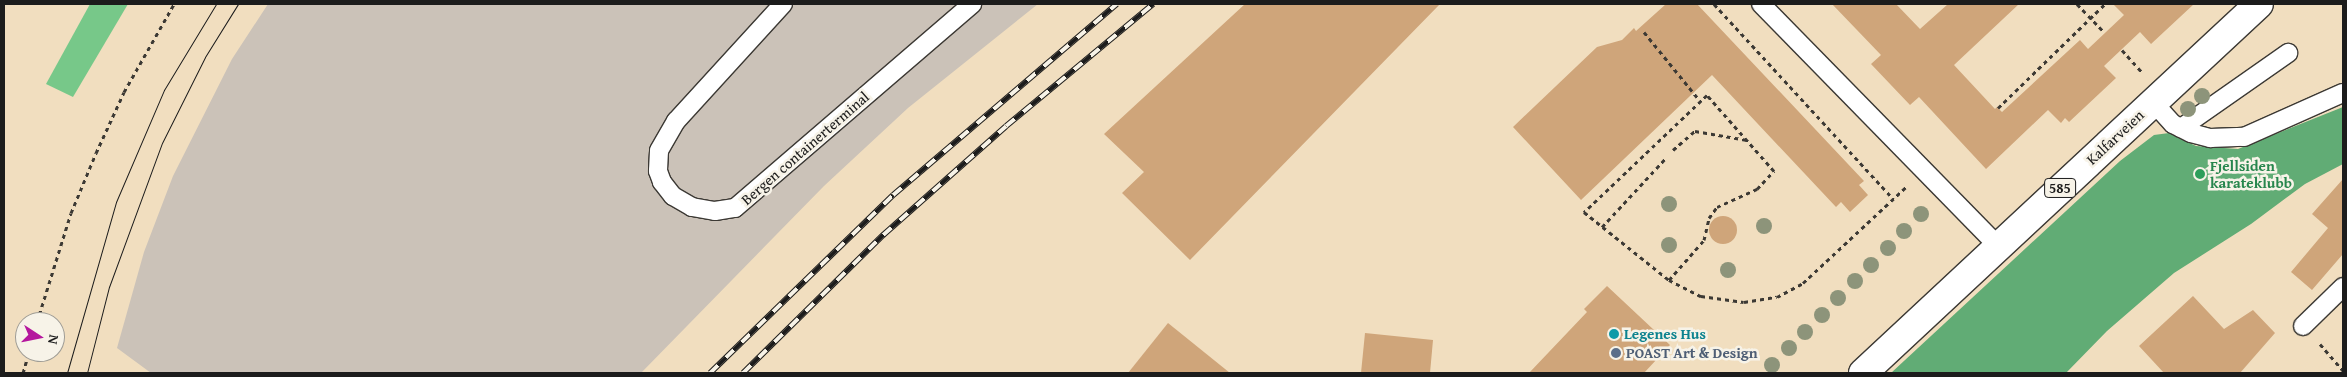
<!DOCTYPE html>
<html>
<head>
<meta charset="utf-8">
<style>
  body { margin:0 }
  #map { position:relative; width:2347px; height:377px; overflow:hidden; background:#f1debf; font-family:"Gentium Book Plus",serif }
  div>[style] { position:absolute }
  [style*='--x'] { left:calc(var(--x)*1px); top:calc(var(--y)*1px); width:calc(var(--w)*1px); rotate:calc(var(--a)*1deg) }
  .industrial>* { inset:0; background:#cbc2b8 }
  .green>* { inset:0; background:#77c889 }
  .forest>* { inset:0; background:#61ac75 }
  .building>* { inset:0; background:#cfa57a }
  .round { border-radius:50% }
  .path>* { height:3px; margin-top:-1.5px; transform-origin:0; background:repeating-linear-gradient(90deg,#3c3934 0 4px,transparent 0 8px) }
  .roads { filter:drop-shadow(1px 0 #3c3934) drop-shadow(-1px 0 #3c3934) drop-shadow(0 1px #3c3934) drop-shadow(0 -1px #3c3934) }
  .lane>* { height:18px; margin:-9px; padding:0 9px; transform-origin:9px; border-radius:9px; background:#fff }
  .primary>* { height:28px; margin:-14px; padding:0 14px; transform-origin:14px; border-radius:14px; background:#fff }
  .tram>* { height:1px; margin:-0.5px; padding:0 0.5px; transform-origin:0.5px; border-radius:0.5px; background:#1c1c1c }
  .rail>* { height:5.5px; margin-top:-2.75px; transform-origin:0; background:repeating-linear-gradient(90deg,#f7f3e8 0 11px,#1c1c1c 0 22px); box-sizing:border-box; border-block:1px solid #1c1c1c }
  .trees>* { width:16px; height:16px; margin:-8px; border-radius:50%; background:#8d947a }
  .dots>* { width:14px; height:14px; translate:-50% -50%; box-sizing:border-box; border:2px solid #f7f3e8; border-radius:50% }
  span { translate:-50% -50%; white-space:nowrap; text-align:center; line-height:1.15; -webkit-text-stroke:5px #f7f3e8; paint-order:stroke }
  .shield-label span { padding:1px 4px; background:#f7f3e8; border:1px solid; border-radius:4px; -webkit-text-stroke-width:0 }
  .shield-label { font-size:14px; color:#1c1c1c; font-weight:700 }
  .street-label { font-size:15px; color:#1c1c1c }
  .leisure-label { font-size:15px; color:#27864d; font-weight:700 }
  .left { translate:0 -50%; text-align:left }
  .culture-label { font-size:15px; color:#0d838f; font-weight:700 }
  .service-label { font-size:15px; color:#4e5e75; font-weight:700 }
  .frame { position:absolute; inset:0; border:5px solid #1c1c1c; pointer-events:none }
  .north { position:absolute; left:15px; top:312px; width:50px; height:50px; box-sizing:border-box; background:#f7f3e8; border:1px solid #9f9d96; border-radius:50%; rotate:101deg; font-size:14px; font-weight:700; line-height:20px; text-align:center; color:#1c1c1c }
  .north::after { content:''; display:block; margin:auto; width:18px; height:22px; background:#b5179e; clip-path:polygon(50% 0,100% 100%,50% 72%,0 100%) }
</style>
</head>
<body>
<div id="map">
  <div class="industrial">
    <div style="clip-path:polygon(268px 4px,1038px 4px,908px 108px,824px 186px,641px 373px,151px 373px,117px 348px,144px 252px,173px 176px,232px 59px)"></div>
  </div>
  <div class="green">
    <div style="clip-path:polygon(90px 4px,128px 4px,73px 97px,46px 84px)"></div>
  </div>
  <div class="forest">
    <div style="clip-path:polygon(2343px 107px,2343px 164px,2305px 184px,2251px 224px,2174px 273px,2107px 331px,2066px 373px,1891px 373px,2120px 161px,2154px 135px,2169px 133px,2196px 146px,2238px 149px)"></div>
  </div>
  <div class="building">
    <div style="clip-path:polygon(1245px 4px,1440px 4px,1190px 260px,1122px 193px,1144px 172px,1104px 134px)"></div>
    <div style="clip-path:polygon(1666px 4px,1697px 4px,1864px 181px,1859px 185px,1868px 195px,1850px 212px,1841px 202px,1836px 207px,1712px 75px,1581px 200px,1513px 127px,1597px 47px,1622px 40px,1634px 28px,1636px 31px)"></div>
    <div style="clip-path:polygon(1832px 4px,1896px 4px,1920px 29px,1948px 4px,2019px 4px,1954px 65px,1995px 109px,1997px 107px,2002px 112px,2080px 40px,2088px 49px,2124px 15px,2113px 4px,2194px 4px,2151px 44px,2140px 32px,2104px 66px,2116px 78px,2069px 122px,2065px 118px,2061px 123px,2048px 110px,1986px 169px,1919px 97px,1910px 105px,1871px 64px,1881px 55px)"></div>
    <div style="clip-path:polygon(2343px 179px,2343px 254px,2312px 290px,2291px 272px,2328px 228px,2312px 214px)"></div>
    <div class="round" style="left:1709px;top:216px;width:28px;height:28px"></div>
    <div style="clip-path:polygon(1607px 286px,1670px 345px,1644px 373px,1529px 373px,1587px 312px,1584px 309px)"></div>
    <div style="clip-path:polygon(2193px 296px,2224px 329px,2253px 310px,2275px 333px,2240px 373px,2164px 373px,2139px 346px)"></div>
    <div style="clip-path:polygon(1168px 323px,1230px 373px,1128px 373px)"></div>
    <div style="clip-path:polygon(1365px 333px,1433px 340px,1430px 373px,1361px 373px)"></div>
  </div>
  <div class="path">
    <div style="--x:1714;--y:4;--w:265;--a:47.4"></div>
    <div style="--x:2077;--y:4;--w:40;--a:46"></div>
    <div style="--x:1644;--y:32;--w:89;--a:50.9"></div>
    <div style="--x:2122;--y:50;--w:30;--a:48"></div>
    <div style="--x:1998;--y:108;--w:149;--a:-44.2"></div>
    <div style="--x:1673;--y:150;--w:29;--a:-41"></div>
    <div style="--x:1695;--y:131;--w:53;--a:9.8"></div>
    <div style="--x:1602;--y:227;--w:94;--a:-47.2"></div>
    <div style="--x:1669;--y:280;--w:53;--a:-48.8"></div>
    <div style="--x:1704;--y:240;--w:23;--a:-77"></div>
    <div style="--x:1709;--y:218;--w:14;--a:-54"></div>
    <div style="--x:1717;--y:207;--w:44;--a:-24.2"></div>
    <div style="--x:1757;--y:189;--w:25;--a:-47"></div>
    <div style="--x:1774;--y:171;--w:101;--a:-131.4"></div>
    <div style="--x:1707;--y:95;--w:170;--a:136.4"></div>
    <div style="--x:1584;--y:212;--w:109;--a:38.7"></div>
    <div style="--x:1669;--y:280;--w:36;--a:27"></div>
    <div style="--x:1701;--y:296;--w:43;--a:7.9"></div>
    <div style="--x:1744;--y:302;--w:33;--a:-9"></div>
    <div style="--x:1777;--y:297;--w:30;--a:-28"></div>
    <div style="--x:1803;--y:283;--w:141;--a:-43"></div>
    <div style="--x:37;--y:322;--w:114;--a:-72.7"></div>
    <div style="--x:71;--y:213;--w:65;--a:-67.4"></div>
    <div style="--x:96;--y:153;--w:67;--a:-65.3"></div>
    <div style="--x:124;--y:92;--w:101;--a:-60.4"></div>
    <div style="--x:2320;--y:344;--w:35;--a:49"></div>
    <div style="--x:23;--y:373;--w:22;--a:-74"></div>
  </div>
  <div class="roads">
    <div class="lane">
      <div style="--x:783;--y:4;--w:159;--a:132.4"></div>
      <div style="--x:676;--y:121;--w:34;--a:120"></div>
      <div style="--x:659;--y:151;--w:20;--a:93"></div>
      <div style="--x:658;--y:171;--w:12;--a:70"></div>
      <div style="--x:662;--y:182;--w:18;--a:52"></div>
      <div style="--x:673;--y:196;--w:22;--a:30"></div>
      <div style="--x:692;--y:207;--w:23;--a:10"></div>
      <div style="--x:715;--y:211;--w:20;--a:-9"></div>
      <div style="--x:735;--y:208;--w:313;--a:-40.7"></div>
      <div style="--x:1761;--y:4;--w:339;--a:45.6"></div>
      <div style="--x:2153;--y:102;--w:30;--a:48"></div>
      <div style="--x:2173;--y:124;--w:20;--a:27"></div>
      <div style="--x:2191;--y:133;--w:20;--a:15"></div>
      <div style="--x:2210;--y:138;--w:34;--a:-2"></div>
      <div style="--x:2244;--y:137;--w:108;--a:-24"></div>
      <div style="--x:2181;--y:128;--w:131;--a:-35"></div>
      <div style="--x:2303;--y:326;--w:56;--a:-44.3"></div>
    </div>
    <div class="primary">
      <div style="--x:1863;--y:373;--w:541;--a:-42.98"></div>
    </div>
  </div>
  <div class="tram">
    <div style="--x:67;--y:373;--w:178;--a:-74"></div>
    <div style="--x:116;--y:202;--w:122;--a:-66.8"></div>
    <div style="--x:164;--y:90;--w:100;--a:-58.8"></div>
    <div style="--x:87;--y:373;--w:89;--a:-75.7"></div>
    <div style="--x:109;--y:287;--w:153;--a:-69.8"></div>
    <div style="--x:162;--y:143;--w:96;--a:-63.4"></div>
    <div style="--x:205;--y:57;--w:62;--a:-58.1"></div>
  </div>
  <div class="rail">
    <div style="--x:710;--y:373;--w:255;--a:-44.2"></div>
    <div style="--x:893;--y:195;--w:294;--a:-40.5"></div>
    <div style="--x:743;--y:373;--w:197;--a:-44.6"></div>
    <div style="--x:883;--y:235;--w:164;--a:-41.5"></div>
    <div style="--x:1006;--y:126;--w:191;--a:-39.7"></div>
  </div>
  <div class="trees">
    <div style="left:2202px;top:96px"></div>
    <div style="left:2188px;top:109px"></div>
    <div style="left:1669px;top:204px"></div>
    <div style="left:1921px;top:214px"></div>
    <div style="left:1764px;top:226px"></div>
    <div style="left:1904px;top:231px"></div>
    <div style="left:1669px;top:245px"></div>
    <div style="left:1888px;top:248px"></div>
    <div style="left:1871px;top:265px"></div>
    <div style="left:1728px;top:270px"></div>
    <div style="left:1855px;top:281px"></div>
    <div style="left:1838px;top:298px"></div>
    <div style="left:1822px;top:315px"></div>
    <div style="left:1805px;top:332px"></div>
    <div style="left:1789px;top:348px"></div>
    <div style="left:1772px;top:365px"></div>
  </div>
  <div class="dots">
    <div style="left:2200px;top:174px;background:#2e9e5b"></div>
    <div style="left:1614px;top:334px;background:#0f9aa8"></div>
    <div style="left:1616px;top:353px;background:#5c6f8a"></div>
  </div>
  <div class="shield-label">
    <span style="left:2060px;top:188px">585</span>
  </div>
  <div class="street-label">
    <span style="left:2115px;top:137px;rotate:-43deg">Kalfarveien</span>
    <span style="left:805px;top:148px;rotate:-41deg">Bergen containerterminal</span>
  </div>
  <div class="leisure-label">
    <span class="left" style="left:2210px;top:174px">Fjellsiden<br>karateklubb</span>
  </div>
  <div class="culture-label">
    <span class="left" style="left:1624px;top:334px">Legenes Hus</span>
  </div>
  <div class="service-label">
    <span class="left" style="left:1626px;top:353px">POAST Art &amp; Design</span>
  </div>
  <div class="frame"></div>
  <div class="north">N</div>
</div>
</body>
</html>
